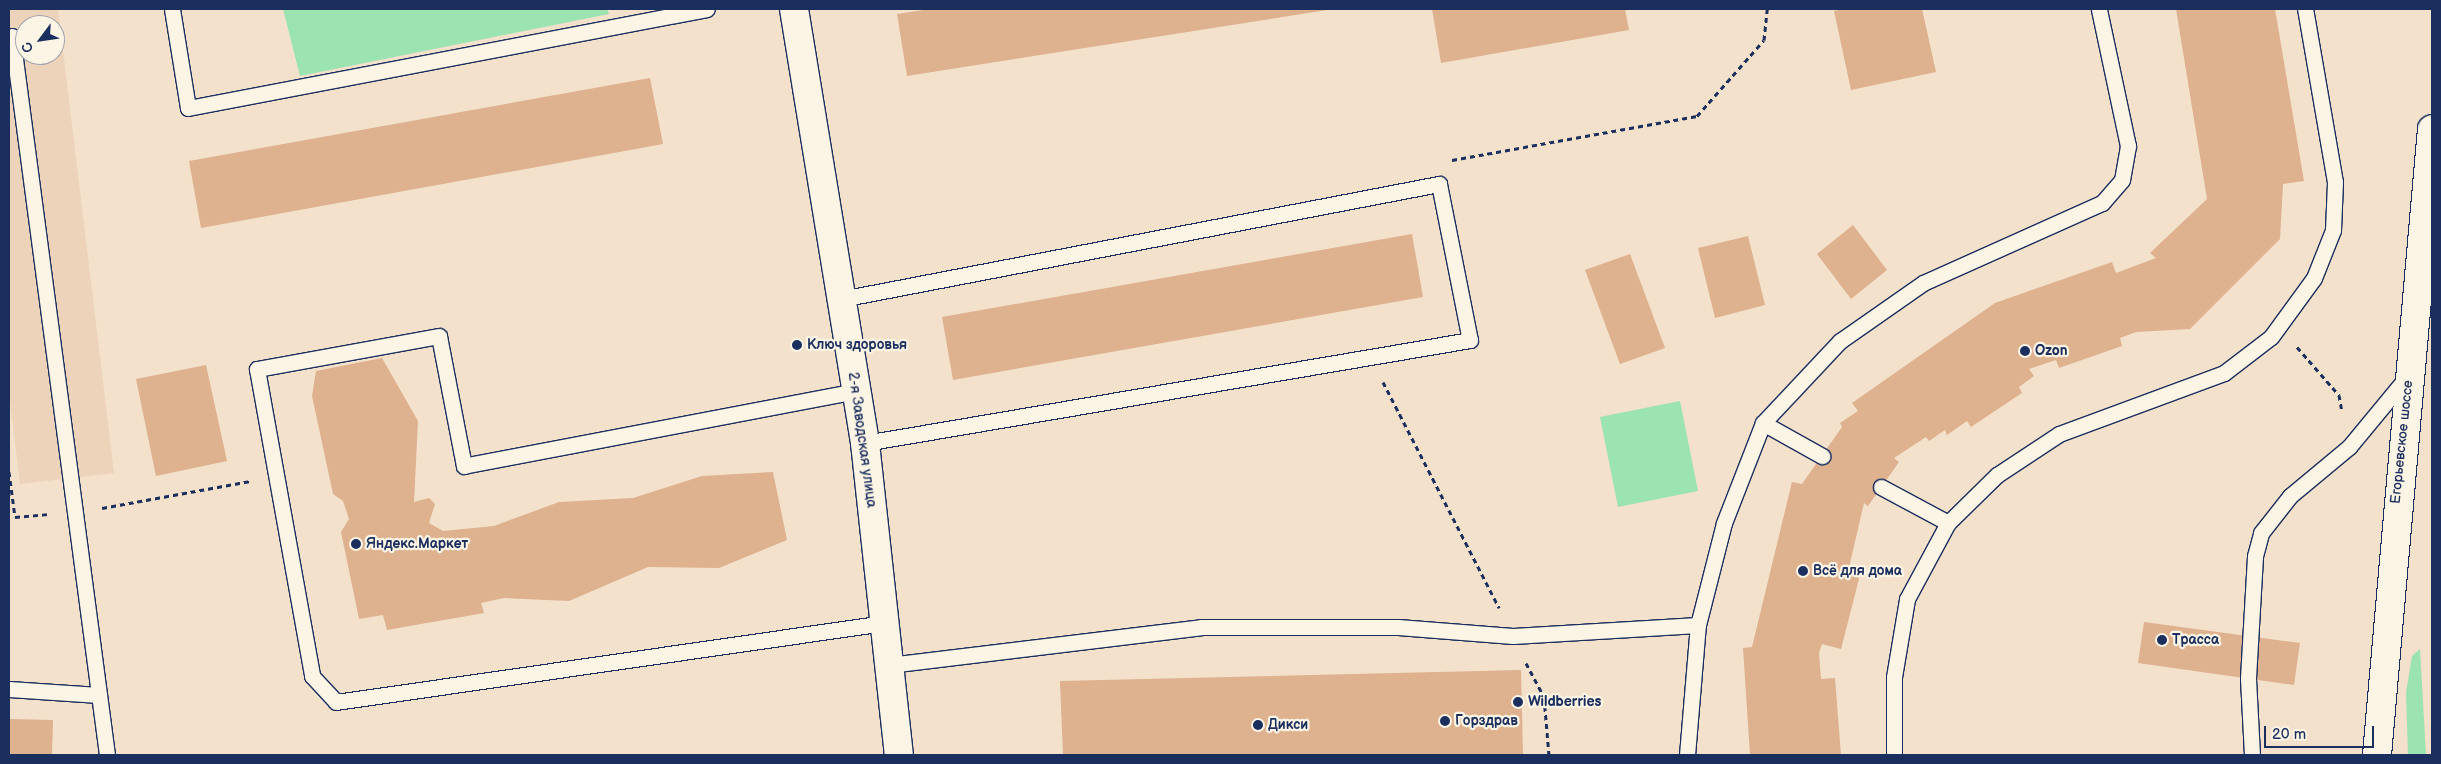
<!DOCTYPE html>
<html>
<head>
<meta charset="utf-8">
<style>
  body { margin:0 }
  #map { position:relative; width:2441px; height:764px; overflow:hidden; background:#f3e1cb; font-family:"Balsamiq Sans",sans-serif }
  div>[style] { position:absolute }
  [style*='--x'] { left:calc(var(--x)*1px); top:calc(var(--y)*1px); width:calc(var(--w)*1px); rotate:calc(var(--a)*1deg) }
  .built>* { inset:0; background:#edd3b9 }
  .green>* { inset:0; background:#9be3b1 }
  .building>* { inset:0; background:#deb18f }
  .path>* { height:3px; margin-top:-1.5px; transform-origin:0; background:repeating-linear-gradient(90deg,#1b2f5e 0 5px,transparent 0 9px) }
  .roads { filter:drop-shadow(1px 0 #1b2f5e) drop-shadow(-1px 0 #1b2f5e) drop-shadow(0 1px #1b2f5e) drop-shadow(0 -1px #1b2f5e) }
  .service>* { height:15px; margin:-7.5px; padding:0 7.5px; transform-origin:7.5px; border-radius:7.5px; background:#fcf5e5 }
  .minor>* { height:28px; margin:-14px; padding:0 14px; transform-origin:14px; border-radius:14px; background:#fcf5e5 }
  .primary>* { height:28px; margin:-14px; padding:0 14px; transform-origin:14px; border-radius:14px; background:#fcf5e5 }
  .dots>* { width:14px; height:14px; translate:-50% -50%; box-sizing:border-box; border:2px solid #fcf5e5; border-radius:50% }
  span { translate:-50% -50%; white-space:nowrap; text-align:center; line-height:1.15; -webkit-text-stroke:4.5px #fcf5e5; paint-order:stroke }
  .poi-label { font-size:14px; color:#1b2f5e; font-weight:700 }
  .left { translate:0 -50%; text-align:left }
  .street-label { font-size:14px; color:#1b2f5e }
  .frame { position:absolute; inset:0; border:10px solid #1b2f5e; pointer-events:none }
  .north { position:absolute; left:15px; top:15px; width:50px; height:50px; box-sizing:border-box; background:#fcf5e5; border:1px solid #a2a6af; border-radius:50%; rotate:239deg; font-size:14px; font-weight:700; line-height:20px; text-align:center; color:#1b2f5e }
  .north::after { content:''; display:block; margin:auto; width:18px; height:22px; background:#1b2f5e; clip-path:polygon(50% 0,100% 100%,50% 72%,0 100%) }
  .scale { position:absolute; left:2264px; top:726px; width:110px; height:22px; box-sizing:border-box; border:2px solid #1b2f5e; border-top:0; padding-left:6px; font-size:15px; line-height:18px; white-space:nowrap; color:#1b2f5e; -webkit-text-stroke:4px #fcf5e5; paint-order:stroke }
</style>
</head>
<body>
<div id="map">
  <div class="built">
    <div style="clip-path:polygon(evenodd,9px 9px,58px 9px,114px 473px,20px 484px,9px 392px,9px 9px,25px 25px,55px 25px,55px 55px,25px 55px,25px 25px)"></div>
  </div>
  <div class="green">
    <div style="clip-path:polygon(283px 9px,607px 9px,609px 14px,300px 76px)"></div>
    <div style="clip-path:polygon(1680px 401px,1698px 491px,1618px 507px,1600px 417px)"></div>
    <div style="clip-path:polygon(2420px 649px,2426px 755px,2408px 755px,2406px 693px,2412px 656px)"></div>
  </div>
  <div class="building">
    <div style="clip-path:polygon(930px 9px,1327px 9px,1327px 10px,907px 76px,897px 14px)"></div>
    <div style="clip-path:polygon(1432px 9px,1625px 9px,1629px 30px,1441px 63px)"></div>
    <div style="clip-path:polygon(1845px 9px,1922px 9px,1936px 72px,1851px 90px,1834px 11px)"></div>
    <div style="clip-path:polygon(2176px 9px,2275px 9px,2304px 181px,2283px 184px,2280px 239px,2190px 329px,2136px 332px,2120px 338px,2122px 346px,2059px 368px,2056px 360px,2029px 369px,2034px 376px,2019px 387px,2022px 393px,1971px 427px,1967px 421px,1947px 435px,1945px 430px,1929px 441px,1926px 437px,1894px 458px,1899px 462px,1868px 506px,1864px 503px,1848px 572px,1860px 575px,1841px 649px,1822px 644px,1819px 653px,1821px 679px,1835px 678px,1841px 755px,1750px 755px,1743px 648px,1752px 647px,1792px 482px,1802px 484px,1842px 427px,1840px 423px,1858px 411px,1852px 403px,1995px 303px,2112px 262px,2116px 273px,2156px 258px,2150px 253px,2207px 199px)"></div>
    <div style="clip-path:polygon(650px 78px,663px 144px,201px 228px,189px 161px)"></div>
    <div style="clip-path:polygon(1853px 225px,1887px 270px,1851px 299px,1817px 254px)"></div>
    <div style="clip-path:polygon(1412px 234px,1423px 297px,953px 380px,942px 317px)"></div>
    <div style="clip-path:polygon(1748px 236px,1765px 305px,1715px 318px,1698px 248px)"></div>
    <div style="clip-path:polygon(1630px 254px,1665px 348px,1620px 364px,1585px 270px)"></div>
    <div style="clip-path:polygon(382px 358px,418px 421px,414px 502px,429px 498px,435px 504px,429px 523px,443px 531px,494px 526px,559px 502px,633px 498px,702px 476px,773px 472px,787px 540px,719px 568px,648px 567px,569px 601px,504px 598px,481px 603px,484px 613px,387px 630px,383px 615px,359px 619px,341px 532px,349px 519px,343px 501px,333px 494px,312px 396px,316px 371px)"></div>
    <div style="clip-path:polygon(206px 365px,227px 461px,156px 476px,136px 379px)"></div>
    <div style="clip-path:polygon(2144px 622px,2300px 643px,2294px 685px,2138px 663px)"></div>
    <div style="clip-path:polygon(1521px 670px,1523px 755px,1063px 755px,1060px 681px)"></div>
    <div style="clip-path:polygon(9px 719px,53px 720px,52px 755px,9px 755px)"></div>
  </div>
  <div class="path">
    <div style="--x:1452;--y:160;--w:249;--a:-10.2"></div>
    <div style="--x:1697;--y:116;--w:101;--a:-48.6"></div>
    <div style="--x:1764;--y:40;--w:31;--a:-84"></div>
    <div style="--x:2297;--y:347;--w:64;--a:48.8"></div>
    <div style="--x:2339;--y:395;--w:17;--a:80"></div>
    <div style="--x:1383;--y:382;--w:254;--a:62.8"></div>
    <div style="--x:9;--y:472;--w:45;--a:82.4"></div>
    <div style="--x:15;--y:517;--w:33;--a:-5"></div>
    <div style="--x:102;--y:508;--w:151;--a:-10.3"></div>
    <div style="--x:1526;--y:663;--w:38;--a:62"></div>
    <div style="--x:1544;--y:697;--w:58;--a:85.1"></div>
  </div>
  <div class="roads">
    <div class="service">
      <div style="--x:172;--y:9;--w:100;--a:80.8"></div>
      <div style="--x:188;--y:108;--w:528;--a:-10.8"></div>
      <div style="--x:12;--y:36;--w:725;--a:82.47"></div>
      <div style="--x:841;--y:299;--w:609;--a:-10.89"></div>
      <div style="--x:1439;--y:184;--w:159;--a:78.8"></div>
      <div style="--x:1470;--y:340;--w:614;--a:170.34"></div>
      <div style="--x:856;--y:391;--w:399;--a:169.2"></div>
      <div style="--x:464;--y:466;--w:132;--a:-100.9"></div>
      <div style="--x:439;--y:336;--w:185;--a:169.7"></div>
      <div style="--x:257;--y:369;--w:312;--a:79.8"></div>
      <div style="--x:312;--y:676;--w:35;--a:47"></div>
      <div style="--x:336;--y:702;--w:554;--a:-8.2"></div>
      <div style="--x:1763;--y:423;--w:68;--a:29.2"></div>
      <div style="--x:1881;--y:487;--w:76;--a:28.2"></div>
      <div style="--x:889;--y:665;--w:314;--a:-6.9"></div>
      <div style="--x:1201;--y:627;--w:197;--a:0"></div>
      <div style="--x:1398;--y:627;--w:115;--a:4.5"></div>
      <div style="--x:1513;--y:636;--w:185;--a:-3.4"></div>
      <div style="--x:9;--y:689;--w:90;--a:3.8"></div>
      <div style="--x:1687;--y:755;--w:130;--a:-85.2"></div>
      <div style="--x:1698;--y:625;--w:105;--a:-75.7"></div>
      <div style="--x:1724;--y:523;--w:107;--a:-68.7"></div>
      <div style="--x:1763;--y:423;--w:112;--a:-46.8"></div>
      <div style="--x:1840;--y:341;--w:101;--a:-34.9"></div>
      <div style="--x:1923;--y:283;--w:196;--a:-24.1"></div>
      <div style="--x:2102;--y:203;--w:30;--a:-49"></div>
      <div style="--x:2122;--y:180;--w:35;--a:-80"></div>
      <div style="--x:2128;--y:146;--w:140;--a:-102"></div>
      <div style="--x:1894;--y:755;--w:78;--a:-90"></div>
      <div style="--x:1894;--y:677;--w:79;--a:-80.5"></div>
      <div style="--x:1907;--y:599;--w:86;--a:-61.7"></div>
      <div style="--x:1948;--y:523;--w:69;--a:-44.4"></div>
      <div style="--x:1997;--y:475;--w:74;--a:-33.5"></div>
      <div style="--x:2059;--y:434;--w:176;--a:-20.3"></div>
      <div style="--x:2224;--y:373;--w:59;--a:-37.5"></div>
      <div style="--x:2271;--y:337;--w:73;--a:-53.9"></div>
      <div style="--x:2314;--y:278;--w:52;--a:-68.4"></div>
      <div style="--x:2333;--y:230;--w:48;--a:-87.6"></div>
      <div style="--x:2335;--y:182;--w:176;--a:-99.8"></div>
      <div style="--x:2252;--y:755;--w:77;--a:-93"></div>
      <div style="--x:2248;--y:678;--w:122;--a:-86.7"></div>
      <div style="--x:2255;--y:556;--w:24;--a:-75"></div>
      <div style="--x:2261;--y:533;--w:47;--a:-51.9"></div>
      <div style="--x:2290;--y:496;--w:77;--a:-39.7"></div>
      <div style="--x:2349;--y:447;--w:91;--a:-50.4"></div>
    </div>
    <div class="minor">
      <div style="--x:794;--y:9;--w:440;--a:80.7"></div>
      <div style="--x:865;--y:443;--w:314;--a:83.8"></div>
    </div>
    <div class="primary">
      <div style="--x:2377;--y:755;--w:628;--a:-84.98"></div>
    </div>
  </div>
  <div class="dots">
    <div style="left:797px;top:345px;background:#1b2f5e"></div>
    <div style="left:2025px;top:351px;background:#1b2f5e"></div>
    <div style="left:356px;top:544px;background:#1b2f5e"></div>
    <div style="left:1803px;top:571px;background:#1b2f5e"></div>
    <div style="left:2162px;top:640px;background:#1b2f5e"></div>
    <div style="left:1518px;top:702px;background:#1b2f5e"></div>
    <div style="left:1445px;top:721px;background:#1b2f5e"></div>
    <div style="left:1258px;top:725px;background:#1b2f5e"></div>
  </div>
  <div class="poi-label">
    <span class="left" style="left:807px;top:345px">Ключ здоровья</span>
    <span class="left" style="left:2035px;top:351px">Ozon</span>
    <span class="left" style="left:366px;top:544px">Яндекс.Маркет</span>
    <span class="left" style="left:1813px;top:571px">Всё для дома</span>
    <span class="left" style="left:2172px;top:640px">Трасса</span>
    <span class="left" style="left:1528px;top:702px">Wildberries</span>
    <span class="left" style="left:1455px;top:721px">Горздрав</span>
    <span class="left" style="left:1268px;top:725px">Дикси</span>
  </div>
  <div class="street-label">
    <span style="left:862px;top:440px;rotate:82deg">2-я Заводская улица</span>
    <span style="left:2402px;top:442px;rotate:-84deg">Егорьевское шоссе</span>
  </div>
  <div class="frame"></div>
  <div class="north">С</div>
  <div class="scale">20 m</div>
</div>
</body>
</html>
